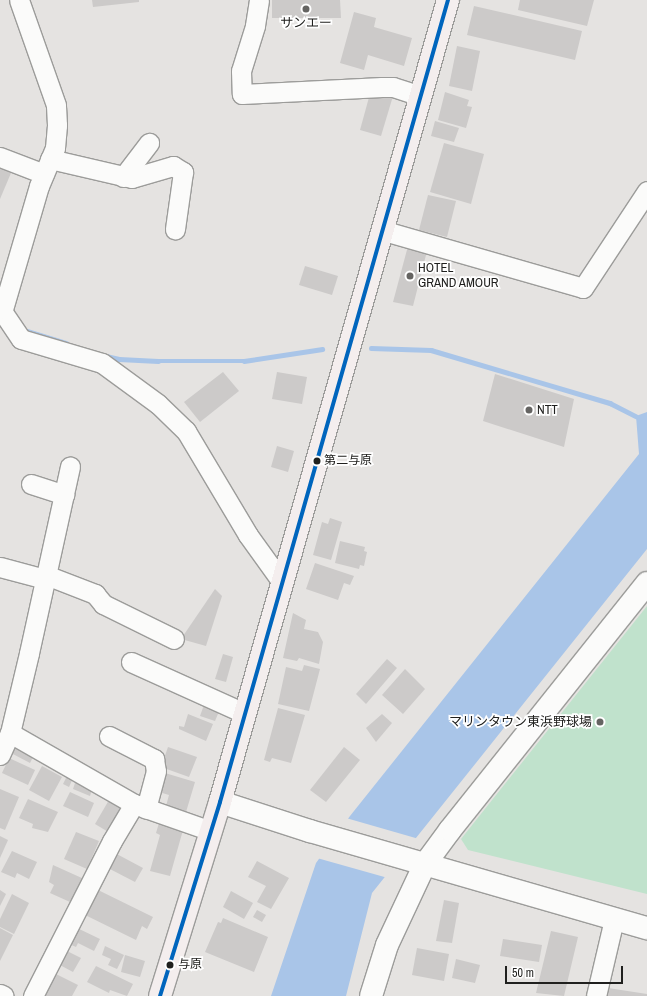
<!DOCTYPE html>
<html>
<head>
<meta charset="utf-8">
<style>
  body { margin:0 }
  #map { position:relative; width:647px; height:996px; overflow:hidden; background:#e5e3e1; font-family:"Archivo Narrow","Noto Sans JP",sans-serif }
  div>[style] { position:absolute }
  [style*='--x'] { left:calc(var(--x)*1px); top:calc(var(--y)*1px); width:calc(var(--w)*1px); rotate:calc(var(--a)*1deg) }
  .green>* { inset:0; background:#c0e2cc }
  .water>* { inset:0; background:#a9c5e8 }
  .pier>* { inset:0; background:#e5e3e1 }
  .stream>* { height:4.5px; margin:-2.25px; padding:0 2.25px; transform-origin:2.25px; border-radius:2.25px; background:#a9c5e8 }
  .building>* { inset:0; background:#cccac9 }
  .roads { filter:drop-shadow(1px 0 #9c9c9a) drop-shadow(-1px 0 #9c9c9a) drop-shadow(0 1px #9c9c9a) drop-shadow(0 -1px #9c9c9a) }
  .minor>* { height:19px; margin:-9.5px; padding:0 9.5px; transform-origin:9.5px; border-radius:9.5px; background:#fbfbfa }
  .tertiary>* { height:22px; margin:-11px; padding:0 11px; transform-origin:11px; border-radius:11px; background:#fbfbfa }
  .trunk>* { height:22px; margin:-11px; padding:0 11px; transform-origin:11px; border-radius:11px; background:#f4eeee }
  .bus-1>* { height:4px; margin:-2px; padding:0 2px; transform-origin:2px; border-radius:2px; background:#0065bd }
  .dots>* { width:11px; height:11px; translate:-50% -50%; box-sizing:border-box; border:2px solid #fff; border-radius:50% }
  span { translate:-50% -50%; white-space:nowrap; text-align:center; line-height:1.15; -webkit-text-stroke:3.5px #fff; paint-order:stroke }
  .bus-label { font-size:12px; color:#20201e }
  .left { translate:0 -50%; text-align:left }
  .poi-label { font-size:13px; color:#20201e }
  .right { translate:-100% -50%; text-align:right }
  .scale { position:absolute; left:505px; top:966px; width:118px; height:18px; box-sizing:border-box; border:2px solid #20201e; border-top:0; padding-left:5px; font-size:12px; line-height:14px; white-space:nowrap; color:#20201e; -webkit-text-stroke:3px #fff; paint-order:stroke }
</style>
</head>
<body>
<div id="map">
  <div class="green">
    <div style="clip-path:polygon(647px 606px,647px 894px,468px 850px,461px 839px)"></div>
  </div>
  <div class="water">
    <div style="clip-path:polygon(647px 412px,647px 549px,372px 893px,346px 996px,271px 996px,316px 863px,350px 816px,639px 454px,636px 416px)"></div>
  </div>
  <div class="pier">
    <div style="clip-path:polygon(346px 818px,419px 839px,388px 878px,317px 858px)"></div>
  </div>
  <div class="stream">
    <div style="--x:27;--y:331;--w:41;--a:17.1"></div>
    <div style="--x:371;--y:348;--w:60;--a:1.9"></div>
    <div style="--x:431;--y:350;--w:187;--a:16.5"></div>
    <div style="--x:610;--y:403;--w:29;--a:27"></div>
    <div style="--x:106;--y:356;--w:13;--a:13"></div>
    <div style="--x:119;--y:359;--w:39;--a:3"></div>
    <div style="--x:158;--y:361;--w:86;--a:0"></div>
    <div style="--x:244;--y:361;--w:79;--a:-8.7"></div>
  </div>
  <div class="building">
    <div style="clip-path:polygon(92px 0,139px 0,139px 2px,93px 7px)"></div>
    <div style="clip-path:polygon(272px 0,340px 0,341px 18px,272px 18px)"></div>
    <div style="clip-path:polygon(520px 0,594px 0,587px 26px,518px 10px)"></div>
    <div style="clip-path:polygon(474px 6px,582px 31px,575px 60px,467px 35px)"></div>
    <div style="clip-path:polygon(354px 12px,376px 18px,374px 27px,412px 38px,404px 66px,368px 55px,364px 70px,340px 63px)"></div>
    <div style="clip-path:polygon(457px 46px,480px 51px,472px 91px,449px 86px)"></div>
    <div style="clip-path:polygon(371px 90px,393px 96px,381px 136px,360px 130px)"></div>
    <div style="clip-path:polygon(445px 92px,469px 100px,467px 106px,472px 107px,466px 128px,438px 120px)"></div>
    <div style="clip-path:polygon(435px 121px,459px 128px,454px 142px,431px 136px)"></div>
    <div style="clip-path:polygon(444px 143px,484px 154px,471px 204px,430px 192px)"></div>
    <div style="clip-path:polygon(0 168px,11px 173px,0 199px)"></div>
    <div style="clip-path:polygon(428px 195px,456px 201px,447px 237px,419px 230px)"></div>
    <div style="clip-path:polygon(408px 246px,427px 251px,413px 306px,393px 302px)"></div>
    <div style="clip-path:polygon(305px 266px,338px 276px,332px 295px,299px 285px)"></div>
    <div style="clip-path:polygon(223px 372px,239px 391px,200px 422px,184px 402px)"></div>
    <div style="clip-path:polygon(277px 372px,307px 377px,302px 404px,272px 399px)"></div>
    <div style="clip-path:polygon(495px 374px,574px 399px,564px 447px,483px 421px)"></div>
    <div style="clip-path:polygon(277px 446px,294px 451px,288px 472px,271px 467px)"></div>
    <div style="clip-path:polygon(330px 518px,342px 522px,331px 560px,313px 555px,322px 522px,328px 524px)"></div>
    <div style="clip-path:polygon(340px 541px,365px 547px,364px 551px,367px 552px,364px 566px,360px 565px,359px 569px,335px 563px)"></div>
    <div style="clip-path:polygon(315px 563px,354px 576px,350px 585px,344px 583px,338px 600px,306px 589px)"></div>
    <div style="clip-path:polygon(215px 589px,222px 596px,206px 646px,181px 639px)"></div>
    <div style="clip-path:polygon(293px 613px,306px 620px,304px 629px,318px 632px,323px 642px,319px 664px,299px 658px,297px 661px,283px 658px)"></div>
    <div style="clip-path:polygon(223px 654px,233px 657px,226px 682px,215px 679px)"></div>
    <div style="clip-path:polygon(387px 659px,397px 668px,366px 704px,356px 694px)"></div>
    <div style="clip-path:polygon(304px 665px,320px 669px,309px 711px,278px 704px,286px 667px,302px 671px)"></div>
    <div style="clip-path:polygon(405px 669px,425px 689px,403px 714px,382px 695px)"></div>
    <div style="clip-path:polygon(205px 702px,220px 709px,215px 721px,200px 716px)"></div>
    <div style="clip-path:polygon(278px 708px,305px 715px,291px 763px,272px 758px,270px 762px,264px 760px)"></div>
    <div style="clip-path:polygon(188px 714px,213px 724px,206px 741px,179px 729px,179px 726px,184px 727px)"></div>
    <div style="clip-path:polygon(382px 714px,392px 723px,376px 742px,366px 728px)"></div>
    <div style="clip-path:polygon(15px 745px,34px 755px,30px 763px,11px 753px)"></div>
    <div style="clip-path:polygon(168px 747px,197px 757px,189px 777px,161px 767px)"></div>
    <div style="clip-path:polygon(344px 747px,360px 760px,326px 802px,310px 790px)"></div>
    <div style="clip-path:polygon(9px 758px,35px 770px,28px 785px,2px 773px)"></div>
    <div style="clip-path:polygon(42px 766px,62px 777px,49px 801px,29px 790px)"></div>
    <div style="clip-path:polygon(165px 773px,195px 782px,186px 812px,166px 806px,169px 795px,159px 792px)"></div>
    <div style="clip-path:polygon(68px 774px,74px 776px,69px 787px,63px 784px)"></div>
    <div style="clip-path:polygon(76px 780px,93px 786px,90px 796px,73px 789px)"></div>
    <div style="clip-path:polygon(0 789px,19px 797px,5px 830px,0 828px)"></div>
    <div style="clip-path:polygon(70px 792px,94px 803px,88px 817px,63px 806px)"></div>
    <div style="clip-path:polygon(28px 799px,58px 812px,48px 832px,32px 828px,33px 824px,19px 818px)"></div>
    <div style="clip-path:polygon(109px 800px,124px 809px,110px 833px,95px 824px)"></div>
    <div style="clip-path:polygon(159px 823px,183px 830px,170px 876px,150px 871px,160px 835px,156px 833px)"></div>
    <div style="clip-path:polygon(76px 832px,99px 841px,87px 869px,64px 859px)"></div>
    <div style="clip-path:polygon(0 836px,8px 840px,0 858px)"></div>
    <div style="clip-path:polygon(12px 851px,37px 862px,29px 879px,17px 873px,15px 878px,1px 872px)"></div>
    <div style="clip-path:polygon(113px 852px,143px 868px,135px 882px,106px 867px)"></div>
    <div style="clip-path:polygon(257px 861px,289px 878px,271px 909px,257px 902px,266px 886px,248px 877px)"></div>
    <div style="clip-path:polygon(53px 865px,84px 879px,70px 902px,50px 893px,54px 885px,49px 882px)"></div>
    <div style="clip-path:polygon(94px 888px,153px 917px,147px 929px,142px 926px,136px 940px,81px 913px)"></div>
    <div style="clip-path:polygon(0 890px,6px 894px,0 906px)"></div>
    <div style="clip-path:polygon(231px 891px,253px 903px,244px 919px,223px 907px)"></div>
    <div style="clip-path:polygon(12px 894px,29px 903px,14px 934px,0 927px,0 919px)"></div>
    <div style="clip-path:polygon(444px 900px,459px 903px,452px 943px,436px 941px)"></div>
    <div style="clip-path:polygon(257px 910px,266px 915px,262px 922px,253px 917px)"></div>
    <div style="clip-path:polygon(223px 918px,268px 937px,254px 972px,205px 952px,218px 922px,221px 923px)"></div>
    <div style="clip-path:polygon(73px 926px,100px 939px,94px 951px,78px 943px,76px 947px,65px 942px)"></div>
    <div style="clip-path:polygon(0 928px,13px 935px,0 961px)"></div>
    <div style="clip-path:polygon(551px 931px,578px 937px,564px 996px,536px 993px)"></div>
    <div style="clip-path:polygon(503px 939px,542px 945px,539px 962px,500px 956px)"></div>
    <div style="clip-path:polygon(105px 946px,124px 955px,117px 969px,108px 965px,111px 959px,102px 955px)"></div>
    <div style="clip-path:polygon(417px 948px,449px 954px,444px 981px,412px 975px)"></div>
    <div style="clip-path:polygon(65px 950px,81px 958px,73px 972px,58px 964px)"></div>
    <div style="clip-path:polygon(125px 955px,145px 961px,140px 977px,121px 972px)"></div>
    <div style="clip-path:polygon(456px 959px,480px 965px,475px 983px,452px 978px)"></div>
    <div style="clip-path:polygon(96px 966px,133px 984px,127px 996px,110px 990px,109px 993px,87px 982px)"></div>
    <div style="clip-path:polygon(54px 973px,78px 985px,72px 996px,42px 996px)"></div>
    <div style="clip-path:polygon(608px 988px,647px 994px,647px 996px,607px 996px)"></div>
  </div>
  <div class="roads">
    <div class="minor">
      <div style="--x:259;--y:0;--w:26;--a:99"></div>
      <div style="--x:255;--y:26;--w:47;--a:107.3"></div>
      <div style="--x:241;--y:71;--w:23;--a:88"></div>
      <div style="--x:242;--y:94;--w:140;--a:-2.9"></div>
      <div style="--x:382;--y:87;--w:11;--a:0"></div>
      <div style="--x:393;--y:87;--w:28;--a:18"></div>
      <div style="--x:0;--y:157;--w:47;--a:21.1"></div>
      <div style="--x:50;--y:159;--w:84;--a:13"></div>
      <div style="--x:132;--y:178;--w:43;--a:-16.3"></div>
      <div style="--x:173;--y:166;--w:12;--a:31"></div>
      <div style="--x:183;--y:172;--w:58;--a:98"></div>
      <div style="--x:123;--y:177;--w:43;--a:-52.6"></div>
      <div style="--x:381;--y:230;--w:210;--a:16"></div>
      <div style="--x:583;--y:288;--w:116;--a:-56.6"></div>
      <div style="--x:0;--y:308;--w:37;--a:56"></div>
      <div style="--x:21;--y:339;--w:84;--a:16.5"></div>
      <div style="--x:102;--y:363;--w:69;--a:36.2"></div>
      <div style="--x:158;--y:404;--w:39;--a:44"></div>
      <div style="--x:186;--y:431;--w:121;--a:59.2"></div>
      <div style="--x:248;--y:535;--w:57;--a:54.3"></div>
      <div style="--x:3;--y:309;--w:128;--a:-73.7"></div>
      <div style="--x:39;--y:186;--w:41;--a:-67.2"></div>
      <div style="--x:55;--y:148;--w:23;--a:-85"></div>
      <div style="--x:57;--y:125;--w:20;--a:-93"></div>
      <div style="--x:56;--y:105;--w:111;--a:-109.4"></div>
      <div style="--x:31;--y:484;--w:35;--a:18"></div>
      <div style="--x:0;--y:567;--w:47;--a:14.9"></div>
      <div style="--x:46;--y:575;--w:53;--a:21.2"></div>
      <div style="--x:95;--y:594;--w:13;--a:51"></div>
      <div style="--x:103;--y:604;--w:79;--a:26.2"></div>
      <div style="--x:131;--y:662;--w:124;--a:24.3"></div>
      <div style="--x:10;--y:733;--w:143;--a:29.8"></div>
      <div style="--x:134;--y:804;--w:82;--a:19.3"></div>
      <div style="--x:109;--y:736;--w:51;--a:27.1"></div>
      <div style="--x:154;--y:759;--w:12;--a:81"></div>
      <div style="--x:156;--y:771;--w:39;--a:105"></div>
      <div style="--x:0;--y:755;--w:24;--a:-66"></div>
      <div style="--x:10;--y:733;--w:82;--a:-76.6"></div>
      <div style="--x:29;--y:653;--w:191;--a:-77.6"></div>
      <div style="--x:0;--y:994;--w:4;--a:27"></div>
      <div style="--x:33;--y:996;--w:174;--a:-63"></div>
      <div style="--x:112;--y:841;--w:43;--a:-59.3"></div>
      <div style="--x:596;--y:996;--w:79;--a:-76.8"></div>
    </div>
    <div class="tertiary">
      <div style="--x:220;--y:802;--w:95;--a:17.9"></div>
      <div style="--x:310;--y:831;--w:351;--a:16.1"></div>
      <div style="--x:371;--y:996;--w:53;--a:-72.6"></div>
      <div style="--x:387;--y:945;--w:89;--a:-64.9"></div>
      <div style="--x:425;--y:864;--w:42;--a:-53.7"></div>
      <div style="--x:450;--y:830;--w:316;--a:-51.4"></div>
    </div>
    <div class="trunk">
      <div style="--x:160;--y:996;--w:203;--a:-72.8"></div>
      <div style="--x:220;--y:802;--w:834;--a:-74.13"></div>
    </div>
  </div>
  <div class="bus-1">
    <div style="--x:160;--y:996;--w:203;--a:-72.8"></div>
    <div style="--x:220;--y:802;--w:834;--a:-74.13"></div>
  </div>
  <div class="dots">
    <div style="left:306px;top:9px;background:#656462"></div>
    <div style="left:410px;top:276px;background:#656462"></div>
    <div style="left:529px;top:410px;background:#656462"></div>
    <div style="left:317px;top:461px;background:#20201e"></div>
    <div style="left:600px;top:722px;background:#656462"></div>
    <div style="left:170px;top:965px;background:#20201e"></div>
  </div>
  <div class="bus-label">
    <span class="left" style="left:324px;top:461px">第二与原</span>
    <span class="left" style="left:178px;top:965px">与原</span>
  </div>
  <div class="poi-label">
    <span style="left:306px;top:23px">サンエー</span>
    <span class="left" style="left:418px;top:276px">HOTEL<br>GRAND AMOUR</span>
    <span class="left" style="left:537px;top:410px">NTT</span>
    <span class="right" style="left:592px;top:722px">マリンタウン東浜野球場</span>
  </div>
  <div class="scale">50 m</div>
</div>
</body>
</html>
